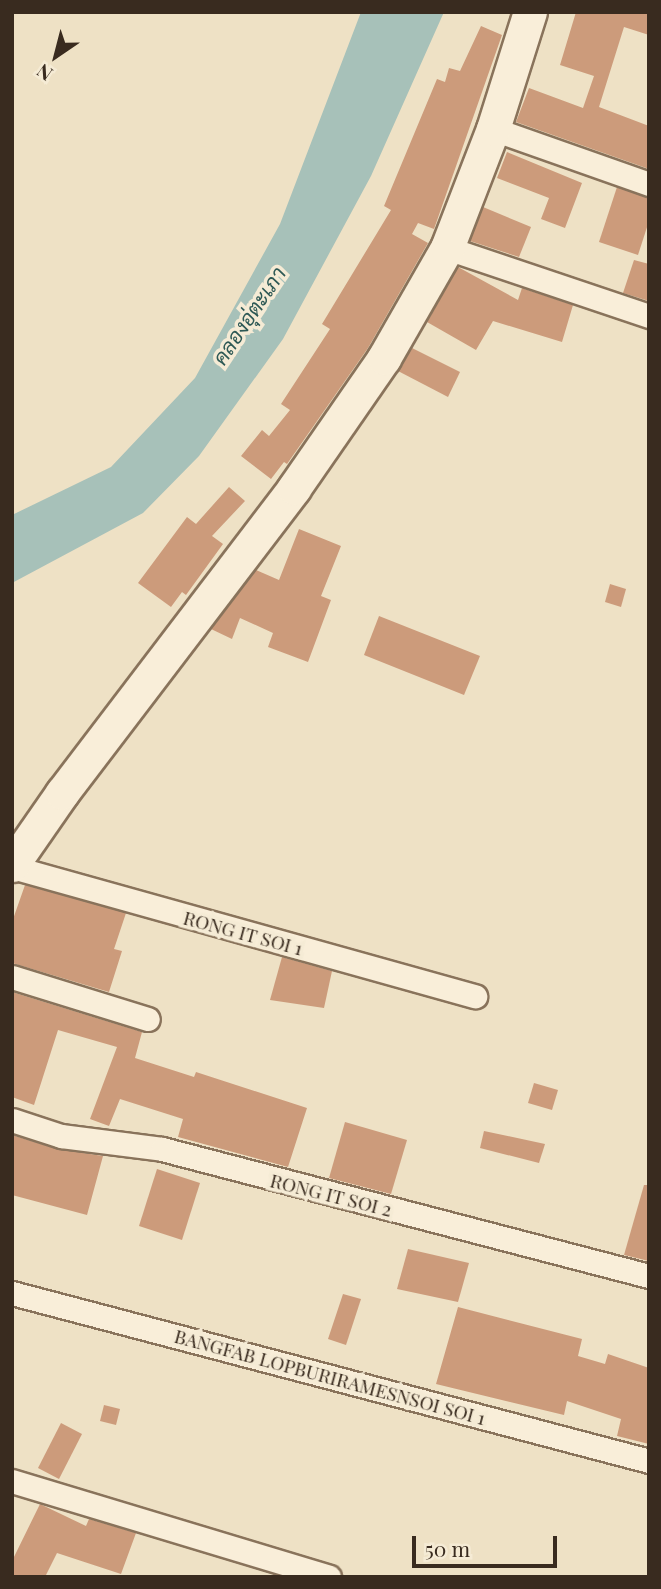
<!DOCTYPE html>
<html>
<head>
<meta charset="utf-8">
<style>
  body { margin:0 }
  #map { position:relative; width:661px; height:1589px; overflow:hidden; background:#eee1c5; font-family:"Playfair Display",Sarabun,serif }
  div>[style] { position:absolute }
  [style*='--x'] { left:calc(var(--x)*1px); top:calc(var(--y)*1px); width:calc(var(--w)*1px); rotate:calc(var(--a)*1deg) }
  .water>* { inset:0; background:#a7c1b9 }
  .building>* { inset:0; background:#cc9b7b }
  .roads { filter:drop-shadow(2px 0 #89735b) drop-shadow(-2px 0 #89735b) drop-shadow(0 2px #89735b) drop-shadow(0 -2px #89735b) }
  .street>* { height:23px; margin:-11.5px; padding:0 11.5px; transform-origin:11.5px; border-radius:11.5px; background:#f9eed9 }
  .secondary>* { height:33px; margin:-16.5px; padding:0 16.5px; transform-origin:16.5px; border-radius:16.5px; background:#f9eed9 }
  span { translate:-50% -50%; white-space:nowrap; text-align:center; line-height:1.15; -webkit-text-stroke:7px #f5ebd5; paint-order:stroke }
  .street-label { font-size:19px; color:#392b1f }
  .water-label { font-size:21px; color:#2e5955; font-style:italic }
  .frame { position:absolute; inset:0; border:14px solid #392b1f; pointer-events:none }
  .north { position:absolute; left:21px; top:21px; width:70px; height:70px; -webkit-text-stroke:5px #f5ebd5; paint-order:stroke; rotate:215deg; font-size:19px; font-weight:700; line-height:28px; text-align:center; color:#392b1f }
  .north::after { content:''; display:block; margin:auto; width:24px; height:32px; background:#392b1f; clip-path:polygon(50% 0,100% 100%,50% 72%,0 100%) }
  .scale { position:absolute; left:412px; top:1536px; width:145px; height:32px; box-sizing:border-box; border:4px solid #392b1f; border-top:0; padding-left:9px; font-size:21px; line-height:24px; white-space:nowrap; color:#392b1f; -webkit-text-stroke:5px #f5ebd5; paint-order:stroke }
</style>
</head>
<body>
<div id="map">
  <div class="water">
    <div style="clip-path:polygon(361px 12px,444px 12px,371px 176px,283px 339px,199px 456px,143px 513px,12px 583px,12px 515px,111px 467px,195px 378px,280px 224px)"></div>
  </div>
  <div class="building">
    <div style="clip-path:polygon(576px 12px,649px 12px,649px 35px,624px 27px,599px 107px,649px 126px,649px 169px,516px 122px,529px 88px,583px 108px,594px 76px,560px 65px)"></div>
    <div style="clip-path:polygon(481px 26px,502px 35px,434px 229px,418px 223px,412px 234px,428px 243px,368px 348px,287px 464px,284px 462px,271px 479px,241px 456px,262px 430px,269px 436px,290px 410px,281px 404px,330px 329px,322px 324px,391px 210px,384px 206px,437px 79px,445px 82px,449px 68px,460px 71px)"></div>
    <div style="clip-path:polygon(507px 152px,582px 183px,565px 228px,541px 219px,549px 198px,497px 178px)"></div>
    <div style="clip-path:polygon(617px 187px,649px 198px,649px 221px,638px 255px,599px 242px)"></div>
    <div style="clip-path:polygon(483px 207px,531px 227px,519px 257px,470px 241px)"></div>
    <div style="clip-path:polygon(634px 260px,649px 264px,649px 301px,623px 293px)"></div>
    <div style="clip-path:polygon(458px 267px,518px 300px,522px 288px,573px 305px,562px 342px,493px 321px,476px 350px,427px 322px)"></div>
    <div style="clip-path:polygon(412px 348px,460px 372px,448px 397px,398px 371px)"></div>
    <div style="clip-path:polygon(229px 487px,245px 501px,212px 536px,223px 544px,186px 595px,182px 592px,171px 607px,138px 583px,187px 517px,196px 524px)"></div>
    <div style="clip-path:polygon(299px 529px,341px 546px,321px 596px,331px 600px,308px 662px,268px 647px,273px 633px,240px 618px,232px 639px,211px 629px,256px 570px,279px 580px)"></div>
    <div style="clip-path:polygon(610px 584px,626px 589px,621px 607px,605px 602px)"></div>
    <div style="clip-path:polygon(379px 616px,480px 656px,464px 695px,364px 655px)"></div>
    <div style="clip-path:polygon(25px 885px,126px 913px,114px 949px,122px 951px,109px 992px,12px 963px,12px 922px)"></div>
    <div style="clip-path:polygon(282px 957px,332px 971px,324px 1008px,270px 1000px)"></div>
    <div style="clip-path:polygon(12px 992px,142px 1032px,135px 1058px,194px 1077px,196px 1072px,307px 1108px,288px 1167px,178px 1137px,183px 1119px,120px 1099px,109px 1126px,90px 1119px,117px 1047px,58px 1030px,34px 1105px,12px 1097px)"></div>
    <div style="clip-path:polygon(534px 1083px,558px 1090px,552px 1110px,528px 1103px)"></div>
    <div style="clip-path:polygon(345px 1122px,407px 1140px,391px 1194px,329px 1178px)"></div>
    <div style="clip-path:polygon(484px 1131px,545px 1144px,539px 1163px,480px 1148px)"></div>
    <div style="clip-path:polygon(12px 1135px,57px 1149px,103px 1156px,87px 1215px,12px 1195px)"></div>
    <div style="clip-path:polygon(157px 1169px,200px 1183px,182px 1240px,139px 1226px)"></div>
    <div style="clip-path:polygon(644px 1185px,649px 1185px,649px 1261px,624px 1255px)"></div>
    <div style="clip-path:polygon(408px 1249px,469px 1263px,458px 1302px,397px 1289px)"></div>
    <div style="clip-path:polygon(343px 1294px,361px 1299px,346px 1345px,328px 1339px)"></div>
    <div style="clip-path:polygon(458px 1307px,582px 1339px,578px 1356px,605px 1364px,608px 1354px,649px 1368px,649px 1444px,617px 1436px,621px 1419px,567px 1401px,564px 1415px,436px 1384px)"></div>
    <div style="clip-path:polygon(104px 1405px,120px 1409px,116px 1425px,100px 1421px)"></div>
    <div style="clip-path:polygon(61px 1423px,82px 1434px,59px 1479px,38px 1468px)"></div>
    <div style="clip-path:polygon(40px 1504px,86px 1526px,89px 1519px,136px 1533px,121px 1574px,57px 1553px,45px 1577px,12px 1577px,12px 1561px)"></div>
  </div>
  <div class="roads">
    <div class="street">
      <div style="--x:493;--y:129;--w:165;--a:19.4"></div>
      <div style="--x:447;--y:248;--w:213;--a:18.6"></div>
      <div style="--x:12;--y:867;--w:481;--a:15.6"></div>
      <div style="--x:12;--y:977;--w:142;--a:17.2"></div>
      <div style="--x:12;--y:1120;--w:52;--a:18.1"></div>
      <div style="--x:61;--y:1136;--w:102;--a:7.3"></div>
      <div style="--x:162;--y:1149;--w:503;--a:14.62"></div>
      <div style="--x:12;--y:1293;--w:659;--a:14.77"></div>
      <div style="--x:12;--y:1481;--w:331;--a:16.8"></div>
    </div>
    <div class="secondary">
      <div style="--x:12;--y:865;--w:88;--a:-55.2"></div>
      <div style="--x:62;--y:793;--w:383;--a:-52.7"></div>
      <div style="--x:294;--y:488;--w:158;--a:-55.3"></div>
      <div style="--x:384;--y:358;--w:127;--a:-60.2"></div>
      <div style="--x:447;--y:248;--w:128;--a:-68.9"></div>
      <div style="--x:493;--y:129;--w:123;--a:-72.5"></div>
    </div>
  </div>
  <div class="street-label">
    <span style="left:243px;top:933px;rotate:15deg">RONG IT SOI 1</span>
    <span style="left:331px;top:1195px;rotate:14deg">RONG IT SOI 2</span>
    <span style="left:330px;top:1377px;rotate:15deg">BANGFAB LOPBURIRAMESNSOI SOI 1</span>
  </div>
  <div class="water-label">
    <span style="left:248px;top:315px;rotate:-56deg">คลองอุ่ตะเภา</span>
  </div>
  <div class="frame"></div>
  <div class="north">N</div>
  <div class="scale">50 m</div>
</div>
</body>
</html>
